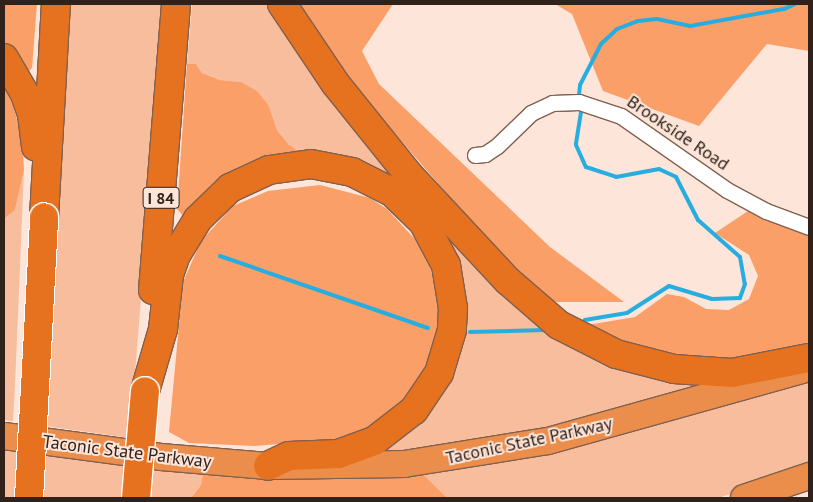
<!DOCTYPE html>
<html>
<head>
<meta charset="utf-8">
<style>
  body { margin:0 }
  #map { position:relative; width:813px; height:502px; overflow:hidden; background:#fde5d9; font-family:"PT Sans",sans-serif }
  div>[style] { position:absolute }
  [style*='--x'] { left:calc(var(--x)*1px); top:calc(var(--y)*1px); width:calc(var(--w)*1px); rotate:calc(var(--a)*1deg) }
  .green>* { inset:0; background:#f7bd9d }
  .forest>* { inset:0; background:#fb9f69 }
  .stream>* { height:4px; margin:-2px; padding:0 2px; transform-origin:2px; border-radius:2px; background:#27ade0 }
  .roads { filter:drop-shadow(1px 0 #82604e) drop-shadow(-1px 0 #82604e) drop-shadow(0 1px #82604e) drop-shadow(0 -1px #82604e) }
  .minor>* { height:15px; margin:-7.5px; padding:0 7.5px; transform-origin:7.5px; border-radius:7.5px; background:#fff }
  .trunk>* { height:26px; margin:-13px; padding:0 13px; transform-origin:13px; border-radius:13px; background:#eb8e4c }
  .motorway>* { height:28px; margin:-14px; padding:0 14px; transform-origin:14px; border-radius:14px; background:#e6721f }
  .bridges { filter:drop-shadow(1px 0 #fff) drop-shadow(-1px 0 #fff) drop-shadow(0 1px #fff) drop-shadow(0 -1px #fff) }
  .motorway-bridge>* { height:28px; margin:-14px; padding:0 14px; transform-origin:14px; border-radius:14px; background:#e6721f }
  span { translate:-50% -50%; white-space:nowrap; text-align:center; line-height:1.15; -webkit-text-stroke:4px #fde5d9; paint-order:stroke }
  .shield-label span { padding:1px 4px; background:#fde5d9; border:1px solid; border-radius:4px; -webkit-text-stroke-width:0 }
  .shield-label { font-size:16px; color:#30211a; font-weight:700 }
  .street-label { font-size:18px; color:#30211a }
  .frame { position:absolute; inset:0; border:5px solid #30211a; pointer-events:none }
</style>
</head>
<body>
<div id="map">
  <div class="green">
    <div style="clip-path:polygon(69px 4px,164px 4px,130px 438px,45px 426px)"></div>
    <div style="clip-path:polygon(192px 4px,277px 4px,527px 307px,716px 381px,573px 429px,349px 460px,449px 376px,436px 227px,289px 145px,277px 130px,269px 106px,241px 82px,220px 80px,202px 73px,196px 64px,187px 64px)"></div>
    <div style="clip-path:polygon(24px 170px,15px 385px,13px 421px,4px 420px,4px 219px,15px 210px)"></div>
    <div style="clip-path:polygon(809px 378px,809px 468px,718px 498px,447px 498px,424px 475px,417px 473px)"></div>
    <div style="clip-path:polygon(4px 448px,203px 473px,201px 485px,191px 498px,4px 498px)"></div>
  </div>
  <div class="forest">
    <div style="clip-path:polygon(4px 4px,37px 4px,32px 68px,26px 74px,13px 50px,4px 43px)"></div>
    <div style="clip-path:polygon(295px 4px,393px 4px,362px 51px,379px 84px,550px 247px,624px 302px,550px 302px,473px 224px,384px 121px,301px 17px)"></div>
    <div style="clip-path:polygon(555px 4px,809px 4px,809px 51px,767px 44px,699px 126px,603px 91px,572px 14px)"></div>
    <div style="clip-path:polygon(187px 64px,196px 64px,202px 73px,220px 80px,241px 82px,257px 91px,269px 106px,277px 130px,289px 145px,302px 153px,184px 217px,177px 209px)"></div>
    <div style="clip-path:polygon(4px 85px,13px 105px,22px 138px,24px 170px,15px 210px,4px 219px)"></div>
    <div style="clip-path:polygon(320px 185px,370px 198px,387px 209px,423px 248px,438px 289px,438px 339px,417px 385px,396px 414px,345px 439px,254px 446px,189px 443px,169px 432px,183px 282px,201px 241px,233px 206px,268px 191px)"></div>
    <div style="clip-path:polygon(751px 209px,809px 234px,809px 352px,723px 365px,642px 349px,587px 325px,635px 317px,667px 294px,684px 297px,706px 309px,729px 310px,749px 299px,758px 276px,749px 255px,715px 233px)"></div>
    <div style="clip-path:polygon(203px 473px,416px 473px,424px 475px,447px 498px,191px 498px,201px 485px)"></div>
  </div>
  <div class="stream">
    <div style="--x:579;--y:95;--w:10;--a:-84"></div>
    <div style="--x:580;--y:85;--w:46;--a:-62.9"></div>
    <div style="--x:601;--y:44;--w:22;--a:-43"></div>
    <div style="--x:617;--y:29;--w:22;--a:-21"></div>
    <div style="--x:638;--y:21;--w:19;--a:-6"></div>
    <div style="--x:657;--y:19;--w:34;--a:12"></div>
    <div style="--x:690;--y:26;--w:96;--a:-10.3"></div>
    <div style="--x:784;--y:9;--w:12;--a:-24"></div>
    <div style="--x:581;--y:112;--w:33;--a:99"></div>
    <div style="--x:576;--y:145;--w:24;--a:66"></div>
    <div style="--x:586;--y:167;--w:32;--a:18"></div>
    <div style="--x:616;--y:177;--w:44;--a:-10.5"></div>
    <div style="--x:659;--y:169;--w:19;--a:25"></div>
    <div style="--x:676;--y:177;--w:48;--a:62.9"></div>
    <div style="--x:698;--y:220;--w:56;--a:41.4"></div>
    <div style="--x:740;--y:257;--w:27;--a:80"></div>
    <div style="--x:745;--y:284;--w:15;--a:110"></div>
    <div style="--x:740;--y:298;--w:28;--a:178"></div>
    <div style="--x:712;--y:299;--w:45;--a:-163.2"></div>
    <div style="--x:669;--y:286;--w:50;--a:147.3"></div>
    <div style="--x:627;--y:313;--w:43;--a:170.5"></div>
    <div style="--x:220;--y:256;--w:220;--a:19.1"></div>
    <div style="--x:470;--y:332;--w:76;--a:-1.5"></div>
  </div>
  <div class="roads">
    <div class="minor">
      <div style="--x:475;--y:155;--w:10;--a:-6"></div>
      <div style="--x:485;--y:154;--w:14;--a:-34"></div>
      <div style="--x:497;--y:146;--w:47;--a:-44.1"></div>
      <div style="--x:531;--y:113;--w:23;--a:-25"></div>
      <div style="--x:552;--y:103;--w:27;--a:-2"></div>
      <div style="--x:579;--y:102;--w:44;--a:18.4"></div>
      <div style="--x:621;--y:116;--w:129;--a:34.9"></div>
      <div style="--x:727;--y:190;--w:44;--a:28.3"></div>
      <div style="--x:766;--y:211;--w:46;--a:20.4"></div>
    </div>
    <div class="trunk">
      <div style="--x:4;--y:436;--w:158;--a:7.6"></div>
      <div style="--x:161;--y:457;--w:107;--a:4.8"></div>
      <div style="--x:268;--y:466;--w:136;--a:-0.8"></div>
      <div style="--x:404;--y:464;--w:146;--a:-9.1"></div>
      <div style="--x:548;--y:441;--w:264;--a:-15.6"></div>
      <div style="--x:744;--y:498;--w:69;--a:-18.7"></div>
    </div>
    <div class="motorway">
      <div style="--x:282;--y:4;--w:95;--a:56.1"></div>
      <div style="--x:335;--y:83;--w:118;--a:51.2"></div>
      <div style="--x:409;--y:175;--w:145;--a:47"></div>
      <div style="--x:508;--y:281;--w:67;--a:40.8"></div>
      <div style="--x:559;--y:325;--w:64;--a:27"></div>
      <div style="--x:616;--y:354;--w:60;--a:14.5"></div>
      <div style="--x:674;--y:369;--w:58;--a:3.9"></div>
      <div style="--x:732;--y:373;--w:78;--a:-11"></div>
      <div style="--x:4;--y:58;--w:42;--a:59.7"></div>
      <div style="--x:25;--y:94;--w:21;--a:71"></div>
      <div style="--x:32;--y:114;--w:33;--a:83"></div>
      <div style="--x:44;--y:217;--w:213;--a:-86.8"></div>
      <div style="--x:153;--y:290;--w:287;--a:-85.4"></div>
      <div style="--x:145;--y:391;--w:65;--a:-73.8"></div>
      <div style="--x:163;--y:329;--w:54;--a:-83.7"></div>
      <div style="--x:169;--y:275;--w:21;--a:-71"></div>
      <div style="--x:176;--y:255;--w:42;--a:-58.6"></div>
      <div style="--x:198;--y:219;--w:45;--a:-44.1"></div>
      <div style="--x:230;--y:188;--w:43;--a:-24.8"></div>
      <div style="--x:269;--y:170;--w:42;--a:-8.1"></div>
      <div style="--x:311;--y:164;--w:42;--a:11"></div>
      <div style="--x:352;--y:172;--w:45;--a:26.6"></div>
      <div style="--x:392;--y:192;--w:43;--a:44.1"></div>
      <div style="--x:423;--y:222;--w:49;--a:61.9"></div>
      <div style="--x:446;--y:265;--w:44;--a:80.8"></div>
      <div style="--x:453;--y:308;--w:22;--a:93"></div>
      <div style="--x:452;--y:330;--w:45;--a:106.8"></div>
      <div style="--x:439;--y:373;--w:45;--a:124"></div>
      <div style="--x:414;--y:410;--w:51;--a:142.2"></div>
      <div style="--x:374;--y:441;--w:38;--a:160"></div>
      <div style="--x:338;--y:454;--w:49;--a:177.7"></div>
      <div style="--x:289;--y:456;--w:23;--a:155"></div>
    </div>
  </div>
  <div class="bridges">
    <div class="motorway-bridge">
      <div style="--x:29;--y:498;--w:281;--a:-86.9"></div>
      <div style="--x:136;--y:498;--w:107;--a:-85.2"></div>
    </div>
  </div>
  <div class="shield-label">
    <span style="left:161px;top:198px">I 84</span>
  </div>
  <div class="street-label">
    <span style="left:678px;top:133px;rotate:34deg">Brookside Road</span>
    <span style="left:529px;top:441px;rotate:-12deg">Taconic State Parkway</span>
    <span style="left:127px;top:452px;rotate:7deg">Taconic State Parkway</span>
  </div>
  <div class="frame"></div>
</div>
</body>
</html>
